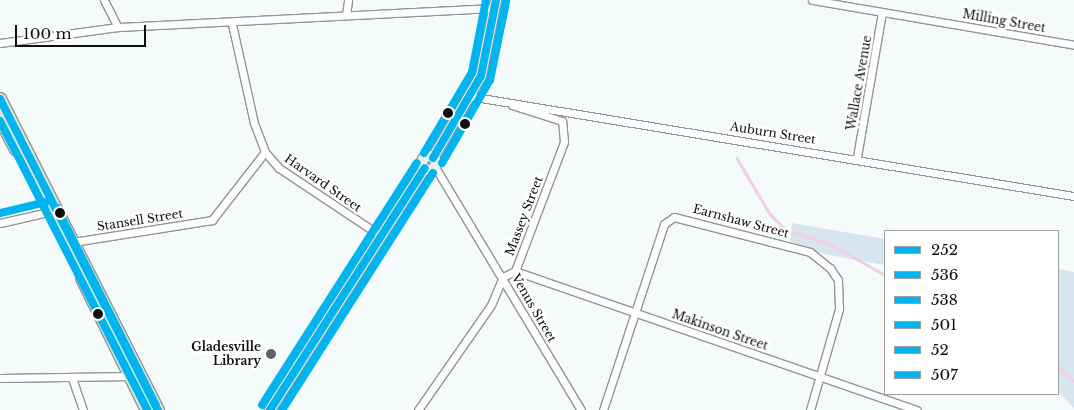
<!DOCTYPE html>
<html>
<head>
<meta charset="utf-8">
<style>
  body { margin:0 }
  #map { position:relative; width:1074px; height:410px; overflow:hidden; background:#f5fbfa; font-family:"Libre Baskerville",serif }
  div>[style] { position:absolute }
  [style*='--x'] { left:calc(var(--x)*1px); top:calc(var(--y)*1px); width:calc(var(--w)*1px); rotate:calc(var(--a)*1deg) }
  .green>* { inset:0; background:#d7e5ef }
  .stream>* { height:2.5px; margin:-1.25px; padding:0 1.25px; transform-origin:1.25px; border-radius:1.25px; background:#f2cee6 }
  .roads { filter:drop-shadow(1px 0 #939595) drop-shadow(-1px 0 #939595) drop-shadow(0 1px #939595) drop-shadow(0 -1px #939595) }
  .street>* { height:7px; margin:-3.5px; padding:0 3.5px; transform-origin:3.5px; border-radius:3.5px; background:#fefefe }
  .secondary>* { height:10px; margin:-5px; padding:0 5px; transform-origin:5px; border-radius:5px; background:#ecf4f3 }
  .secondary>.ring { margin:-5px; padding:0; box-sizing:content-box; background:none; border:10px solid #ecf4f3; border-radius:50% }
  .highway>* { height:12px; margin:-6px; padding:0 6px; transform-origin:6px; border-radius:6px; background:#d8e7e0 }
  .bus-1>* { height:8px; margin:-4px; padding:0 4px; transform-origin:4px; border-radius:4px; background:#00b5ef }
  .bus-2>* { height:8px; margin:-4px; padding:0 4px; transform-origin:4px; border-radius:4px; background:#00b5ef }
  .bus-3>* { height:8px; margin:-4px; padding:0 4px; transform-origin:4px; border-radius:4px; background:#00b5ef }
  .bus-4>* { height:8px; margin:-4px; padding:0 4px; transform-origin:4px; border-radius:4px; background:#00b5ef }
  .bus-5>* { height:8px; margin:-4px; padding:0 4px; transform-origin:4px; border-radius:4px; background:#00b5ef }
  .bus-6>* { height:8px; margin:-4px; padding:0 4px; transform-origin:4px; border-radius:4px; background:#00b5ef }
  .dots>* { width:14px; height:14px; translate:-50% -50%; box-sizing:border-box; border:2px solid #fff; border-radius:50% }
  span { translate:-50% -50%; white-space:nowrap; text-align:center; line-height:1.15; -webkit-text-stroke:5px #fff; paint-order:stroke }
  .street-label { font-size:12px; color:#0f0f0f }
  .poi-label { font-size:12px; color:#0f0f0f; font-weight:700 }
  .right { translate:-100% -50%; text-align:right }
  .legend { position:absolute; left:884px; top:230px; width:175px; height:165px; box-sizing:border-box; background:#fff; border:1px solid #9f9f9f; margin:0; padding:6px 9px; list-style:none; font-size:15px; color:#0f0f0f }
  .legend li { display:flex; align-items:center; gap:10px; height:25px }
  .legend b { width:25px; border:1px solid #9f9f9f }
  .scale { position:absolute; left:15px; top:25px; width:131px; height:22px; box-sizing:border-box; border:2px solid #0f0f0f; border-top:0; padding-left:6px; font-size:15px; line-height:18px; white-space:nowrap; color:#0f0f0f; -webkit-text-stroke:4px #fff; paint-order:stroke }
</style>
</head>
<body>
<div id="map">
  <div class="green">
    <div style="clip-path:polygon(792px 223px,885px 239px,885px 265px,823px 254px,790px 241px)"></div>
    <div style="clip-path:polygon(1058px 269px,1074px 272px,1074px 408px,1058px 392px)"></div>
  </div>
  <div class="stream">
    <div style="--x:737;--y:158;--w:65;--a:59.5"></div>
    <div style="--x:770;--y:214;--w:21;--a:45"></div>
    <div style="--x:785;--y:229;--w:50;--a:18.8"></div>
    <div style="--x:832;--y:245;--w:61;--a:29.5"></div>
    <div style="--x:1058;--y:367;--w:21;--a:41"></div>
  </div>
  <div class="roads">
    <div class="street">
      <div style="--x:104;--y:0;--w:30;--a:63"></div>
      <div style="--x:812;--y:0;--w:266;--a:9.7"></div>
      <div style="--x:346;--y:15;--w:15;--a:-82"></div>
      <div style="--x:232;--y:24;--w:101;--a:77.5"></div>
      <div style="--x:254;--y:123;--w:31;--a:69"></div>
      <div style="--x:265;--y:152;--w:21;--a:49"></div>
      <div style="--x:279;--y:168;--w:123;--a:33.7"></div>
      <div style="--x:0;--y:43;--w:119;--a:-7.7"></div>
      <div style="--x:118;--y:27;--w:377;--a:-2.9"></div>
      <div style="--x:469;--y:96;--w:613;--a:9.39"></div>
      <div style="--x:857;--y:157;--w:147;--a:-80.2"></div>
      <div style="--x:435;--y:167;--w:283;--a:59"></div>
      <div style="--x:0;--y:223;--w:49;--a:-12.9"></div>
      <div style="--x:73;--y:242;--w:141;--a:-9"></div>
      <div style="--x:212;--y:220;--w:86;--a:-52.1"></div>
      <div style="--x:515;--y:271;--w:425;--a:19.1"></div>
      <div style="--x:0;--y:378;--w:131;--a:-0.9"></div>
      <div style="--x:72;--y:378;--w:34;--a:71"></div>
      <div style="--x:418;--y:410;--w:128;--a:-55.2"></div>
      <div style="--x:491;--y:305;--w:30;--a:-67"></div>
      <div style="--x:503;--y:277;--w:13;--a:-27"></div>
      <div style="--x:515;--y:271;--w:138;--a:-69.2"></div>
      <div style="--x:564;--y:142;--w:21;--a:-95"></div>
      <div style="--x:562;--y:121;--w:52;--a:-162.3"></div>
      <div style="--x:603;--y:410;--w:196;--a:-71.8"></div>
      <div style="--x:664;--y:224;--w:12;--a:-35"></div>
      <div style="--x:674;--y:217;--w:140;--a:14.4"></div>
      <div style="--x:810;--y:252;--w:26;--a:39"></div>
      <div style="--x:830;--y:268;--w:14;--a:56"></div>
      <div style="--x:838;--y:280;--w:29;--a:88"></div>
      <div style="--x:839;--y:309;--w:105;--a:106"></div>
    </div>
    <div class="secondary">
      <div class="ring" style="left:422px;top:156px;width:4px;height:4px"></div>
      <div style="--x:433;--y:158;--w:95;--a:-59.7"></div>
      <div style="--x:481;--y:76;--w:77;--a:-78.8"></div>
      <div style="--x:270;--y:410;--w:287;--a:-57.4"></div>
    </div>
    <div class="highway">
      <div style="--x:0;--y:99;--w:349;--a:63.1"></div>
      <div style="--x:0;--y:118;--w:35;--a:63"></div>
      <div style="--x:82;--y:278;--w:147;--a:63.8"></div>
    </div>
  </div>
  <div class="bus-1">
    <div style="--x:433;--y:158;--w:95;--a:-59.7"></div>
    <div style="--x:481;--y:76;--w:77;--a:-78.8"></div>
    <div style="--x:270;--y:410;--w:287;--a:-57.4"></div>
  </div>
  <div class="bus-2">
    <div style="--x:442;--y:163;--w:96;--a:-60"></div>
    <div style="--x:490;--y:80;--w:80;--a:-78.4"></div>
    <div style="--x:282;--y:410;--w:281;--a:-57.5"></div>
  </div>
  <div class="bus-3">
    <div style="--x:424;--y:153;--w:94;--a:-59.3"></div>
    <div style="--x:472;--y:72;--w:73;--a:-79"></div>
    <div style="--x:262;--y:405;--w:287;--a:-57.4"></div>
  </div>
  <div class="bus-4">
    <div style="--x:0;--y:99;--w:349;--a:63.1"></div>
  </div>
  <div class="bus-5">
    <div style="--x:0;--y:121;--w:324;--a:63"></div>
  </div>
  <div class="bus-6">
    <div style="--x:57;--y:208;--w:221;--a:63.4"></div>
    <div style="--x:0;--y:213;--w:47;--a:-13.4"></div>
  </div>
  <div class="dots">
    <div style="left:448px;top:113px;background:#0f0f0f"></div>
    <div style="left:465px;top:124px;background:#0f0f0f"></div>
    <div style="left:60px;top:213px;background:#0f0f0f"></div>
    <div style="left:98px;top:314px;background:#0f0f0f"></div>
    <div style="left:271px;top:354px;background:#606261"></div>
  </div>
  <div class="street-label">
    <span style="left:1004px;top:21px;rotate:10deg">Milling Street</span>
    <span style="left:859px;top:83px;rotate:-80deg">Wallace Avenue</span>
    <span style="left:773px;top:133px;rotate:9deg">Auburn Street</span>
    <span style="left:323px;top:183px;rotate:35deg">Harvard Street</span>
    <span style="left:524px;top:216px;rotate:-69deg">Massey Street</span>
    <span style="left:140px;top:220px;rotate:-9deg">Stansell Street</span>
    <span style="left:741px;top:221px;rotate:15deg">Earnshaw Street</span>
    <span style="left:534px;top:308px;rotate:60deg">Venus Street</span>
    <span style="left:720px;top:330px;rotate:19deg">Makinson Street</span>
  </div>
  <div class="poi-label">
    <span class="right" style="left:261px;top:354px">Gladesville<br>Library</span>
  </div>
  <ul class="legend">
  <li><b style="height:6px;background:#00b5ef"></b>252</li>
  <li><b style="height:6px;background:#00b5ef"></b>536</li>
  <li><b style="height:6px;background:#00b5ef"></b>538</li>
  <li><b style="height:6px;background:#00b5ef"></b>501</li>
  <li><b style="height:6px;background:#00b5ef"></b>52</li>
  <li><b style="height:6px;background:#00b5ef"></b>507</li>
  </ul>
  <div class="scale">100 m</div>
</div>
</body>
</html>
